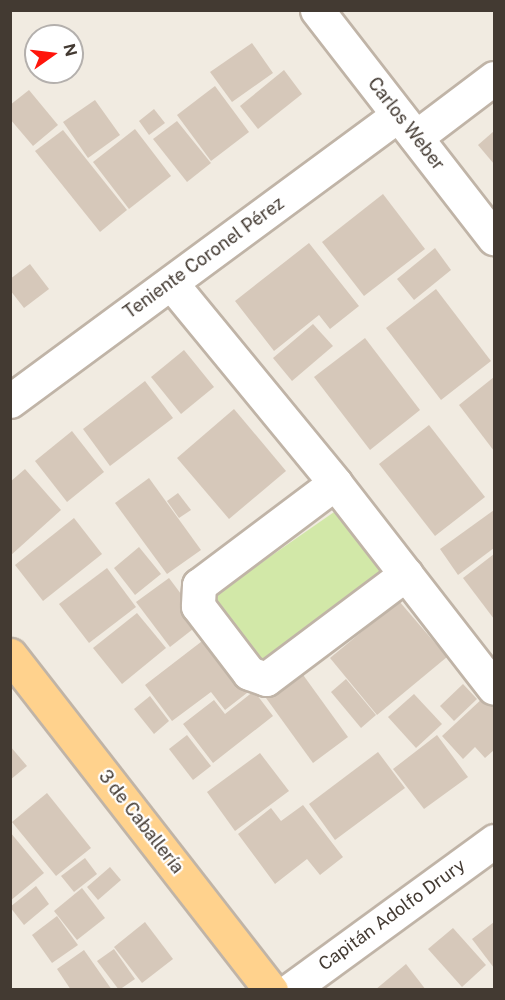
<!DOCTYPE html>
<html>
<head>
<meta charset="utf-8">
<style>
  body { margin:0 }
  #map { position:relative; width:505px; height:1000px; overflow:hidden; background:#f1ebe1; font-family:"Public Sans",sans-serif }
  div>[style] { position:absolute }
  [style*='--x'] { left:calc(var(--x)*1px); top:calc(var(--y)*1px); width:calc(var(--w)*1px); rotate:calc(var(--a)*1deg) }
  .green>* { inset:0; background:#d2e8a8 }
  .building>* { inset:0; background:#d6c8ba }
  .roads { filter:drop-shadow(2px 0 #c0b4a7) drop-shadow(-2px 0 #c0b4a7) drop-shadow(0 2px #c0b4a7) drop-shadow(0 -2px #c0b4a7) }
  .minor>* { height:33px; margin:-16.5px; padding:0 16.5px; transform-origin:16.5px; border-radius:16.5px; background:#fff }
  .major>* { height:33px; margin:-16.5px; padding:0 16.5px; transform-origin:16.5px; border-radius:16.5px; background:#ffd28d }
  span { translate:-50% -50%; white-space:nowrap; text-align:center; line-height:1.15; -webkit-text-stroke:4.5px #fff; paint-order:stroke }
  .street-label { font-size:18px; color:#433a32 }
  .frame { position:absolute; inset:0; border:12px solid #433a32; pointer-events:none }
  .north { position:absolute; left:24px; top:24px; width:60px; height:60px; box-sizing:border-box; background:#fff; border:2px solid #b4b0ad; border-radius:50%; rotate:76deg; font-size:16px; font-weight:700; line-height:24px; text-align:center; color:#433a32 }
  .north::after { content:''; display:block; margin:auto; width:21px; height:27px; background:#ff150b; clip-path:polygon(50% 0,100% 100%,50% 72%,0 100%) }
</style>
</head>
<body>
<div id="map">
  <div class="green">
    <div style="clip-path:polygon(337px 510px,383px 573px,261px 666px,212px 597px)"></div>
  </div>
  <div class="building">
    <div style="clip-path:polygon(252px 43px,273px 73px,232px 102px,210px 72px)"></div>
    <div style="clip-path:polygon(284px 70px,302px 94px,258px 129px,240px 106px)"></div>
    <div style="clip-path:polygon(215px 86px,249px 132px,211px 161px,177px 115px)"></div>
    <div style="clip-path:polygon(29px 90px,58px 125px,33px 146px,10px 119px,10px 105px)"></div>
    <div style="clip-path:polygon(95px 100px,120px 135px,88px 158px,63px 122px)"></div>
    <div style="clip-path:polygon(154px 109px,165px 123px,149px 135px,139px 121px)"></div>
    <div style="clip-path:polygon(177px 121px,211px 163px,187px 182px,153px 139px)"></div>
    <div style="clip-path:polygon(135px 129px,171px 176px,129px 209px,93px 162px)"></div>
    <div style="clip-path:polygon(63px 130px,127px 210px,100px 232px,35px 151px)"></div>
    <div style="clip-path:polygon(494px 131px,494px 164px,478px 145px)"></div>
    <div style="clip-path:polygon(383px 194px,425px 249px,364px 296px,322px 242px)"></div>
    <div style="clip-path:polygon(309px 243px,359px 306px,330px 329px,319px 315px,274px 351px,235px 301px)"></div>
    <div style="clip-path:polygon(435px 248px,451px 270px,414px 300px,397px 279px)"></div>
    <div style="clip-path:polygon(30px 264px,49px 289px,24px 308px,10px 290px,10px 279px)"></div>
    <div style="clip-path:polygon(436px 289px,491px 361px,441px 400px,386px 328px)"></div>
    <div style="clip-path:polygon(313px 324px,333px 346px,292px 381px,273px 358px)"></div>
    <div style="clip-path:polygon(365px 338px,420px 410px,370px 450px,314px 377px)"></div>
    <div style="clip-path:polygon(184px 350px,214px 387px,181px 414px,151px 377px)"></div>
    <div style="clip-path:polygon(494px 377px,494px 451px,459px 405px)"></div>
    <div style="clip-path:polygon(145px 381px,173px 418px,110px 466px,83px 429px)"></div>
    <div style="clip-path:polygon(234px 409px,286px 471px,229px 519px,177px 458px)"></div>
    <div style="clip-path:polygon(429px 425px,485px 497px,435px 536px,379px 464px)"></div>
    <div style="clip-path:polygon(72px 431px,104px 472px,67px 502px,35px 461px)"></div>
    <div style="clip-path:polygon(25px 469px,61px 510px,10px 556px,10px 482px)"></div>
    <div style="clip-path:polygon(149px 478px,201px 550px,167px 574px,115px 503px)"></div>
    <div style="clip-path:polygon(178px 493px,191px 510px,179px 518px,167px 501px)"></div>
    <div style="clip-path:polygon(494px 510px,494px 548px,458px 575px,440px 549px)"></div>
    <div style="clip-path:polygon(74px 518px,102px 554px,43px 601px,15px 565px)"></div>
    <div style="clip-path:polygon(139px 547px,161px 574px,135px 595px,114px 568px)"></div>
    <div style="clip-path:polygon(494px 554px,494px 619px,463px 578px)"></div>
    <div style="clip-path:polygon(107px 568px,136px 607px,89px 643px,59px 604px)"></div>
    <div style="clip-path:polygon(169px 578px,202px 622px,170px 647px,136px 602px)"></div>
    <div style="clip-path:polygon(399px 601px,447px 657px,377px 715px,330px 658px)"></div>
    <div style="clip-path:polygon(137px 613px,166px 648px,122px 684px,93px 648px)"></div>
    <div style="clip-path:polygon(210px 635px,252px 689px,225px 710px,211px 692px,172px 721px,145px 685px)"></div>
    <div style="clip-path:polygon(301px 672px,348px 737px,313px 763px,266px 698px)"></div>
    <div style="clip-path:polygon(346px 679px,376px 715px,361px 728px,331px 692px)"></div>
    <div style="clip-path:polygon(463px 684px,477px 699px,454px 721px,440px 706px)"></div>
    <div style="clip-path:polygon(254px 691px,273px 716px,213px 763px,183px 724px,214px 700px,225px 714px)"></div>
    <div style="clip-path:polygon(414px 694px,442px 724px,416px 748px,388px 717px)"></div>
    <div style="clip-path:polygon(150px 696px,169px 721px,154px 734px,134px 709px)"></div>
    <div style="clip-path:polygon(484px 697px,494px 708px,494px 750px,485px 758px,475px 747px,463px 759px,442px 736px)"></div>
    <div style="clip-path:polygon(187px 735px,211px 766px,193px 780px,169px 749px)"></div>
    <div style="clip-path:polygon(437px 735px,468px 777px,424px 809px,393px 769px)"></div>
    <div style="clip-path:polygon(10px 746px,27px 766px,10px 780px)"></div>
    <div style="clip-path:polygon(378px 752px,405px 788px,335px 840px,309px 804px)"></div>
    <div style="clip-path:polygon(260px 753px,289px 791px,235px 831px,207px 792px)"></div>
    <div style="clip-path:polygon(47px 793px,91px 848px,56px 876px,12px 822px)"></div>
    <div style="clip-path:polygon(303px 805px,343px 857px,320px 875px,307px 859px,275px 884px,238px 834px,271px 808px,281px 821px)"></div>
    <div style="clip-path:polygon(10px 832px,44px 873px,10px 901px)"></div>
    <div style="clip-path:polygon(85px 858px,97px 874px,74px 892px,61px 876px)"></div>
    <div style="clip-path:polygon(110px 867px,121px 880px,98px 900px,87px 887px)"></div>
    <div style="clip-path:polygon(36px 886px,49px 904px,24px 925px,10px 907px)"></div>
    <div style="clip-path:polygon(82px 888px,105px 918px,77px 940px,54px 911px)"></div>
    <div style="clip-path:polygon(57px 916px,78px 945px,52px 963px,32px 935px)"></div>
    <div style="clip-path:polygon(145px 922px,173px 959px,142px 983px,114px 947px)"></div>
    <div style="clip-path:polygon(494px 922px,494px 968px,472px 939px)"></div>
    <div style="clip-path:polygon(453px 928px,486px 965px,462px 987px,428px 949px)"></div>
    <div style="clip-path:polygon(114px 949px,135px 979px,119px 990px,97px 961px)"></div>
    <div style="clip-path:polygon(84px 950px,112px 990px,71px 990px,57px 969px)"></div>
    <div style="clip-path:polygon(406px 964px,426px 990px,375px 990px)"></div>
  </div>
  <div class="roads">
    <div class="minor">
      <div style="--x:317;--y:10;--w:289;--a:52.2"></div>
      <div style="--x:416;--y:137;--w:98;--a:-37.1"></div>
      <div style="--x:171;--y:283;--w:259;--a:50.6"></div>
      <div style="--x:335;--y:483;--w:259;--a:52.2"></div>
      <div style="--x:10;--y:401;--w:482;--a:-36.4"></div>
      <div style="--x:335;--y:483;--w:170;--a:143.1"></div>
      <div style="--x:199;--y:585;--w:21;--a:93"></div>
      <div style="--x:198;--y:606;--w:84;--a:52.7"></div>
      <div style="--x:249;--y:673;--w:18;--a:19"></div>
      <div style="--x:266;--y:679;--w:175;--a:-36.9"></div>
      <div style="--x:290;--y:990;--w:253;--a:-36.1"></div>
    </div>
    <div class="major">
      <div style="--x:10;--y:655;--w:425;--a:52.1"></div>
    </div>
  </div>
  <div class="street-label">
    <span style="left:406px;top:124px;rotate:52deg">Carlos Weber</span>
    <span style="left:204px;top:258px;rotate:-36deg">Teniente Coronel Pérez</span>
    <span style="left:141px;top:822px;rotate:52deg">3 de Caballería</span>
    <span style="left:392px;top:915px;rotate:-36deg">Capitán Adolfo Drury</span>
  </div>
  <div class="frame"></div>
  <div class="north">N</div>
</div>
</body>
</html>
